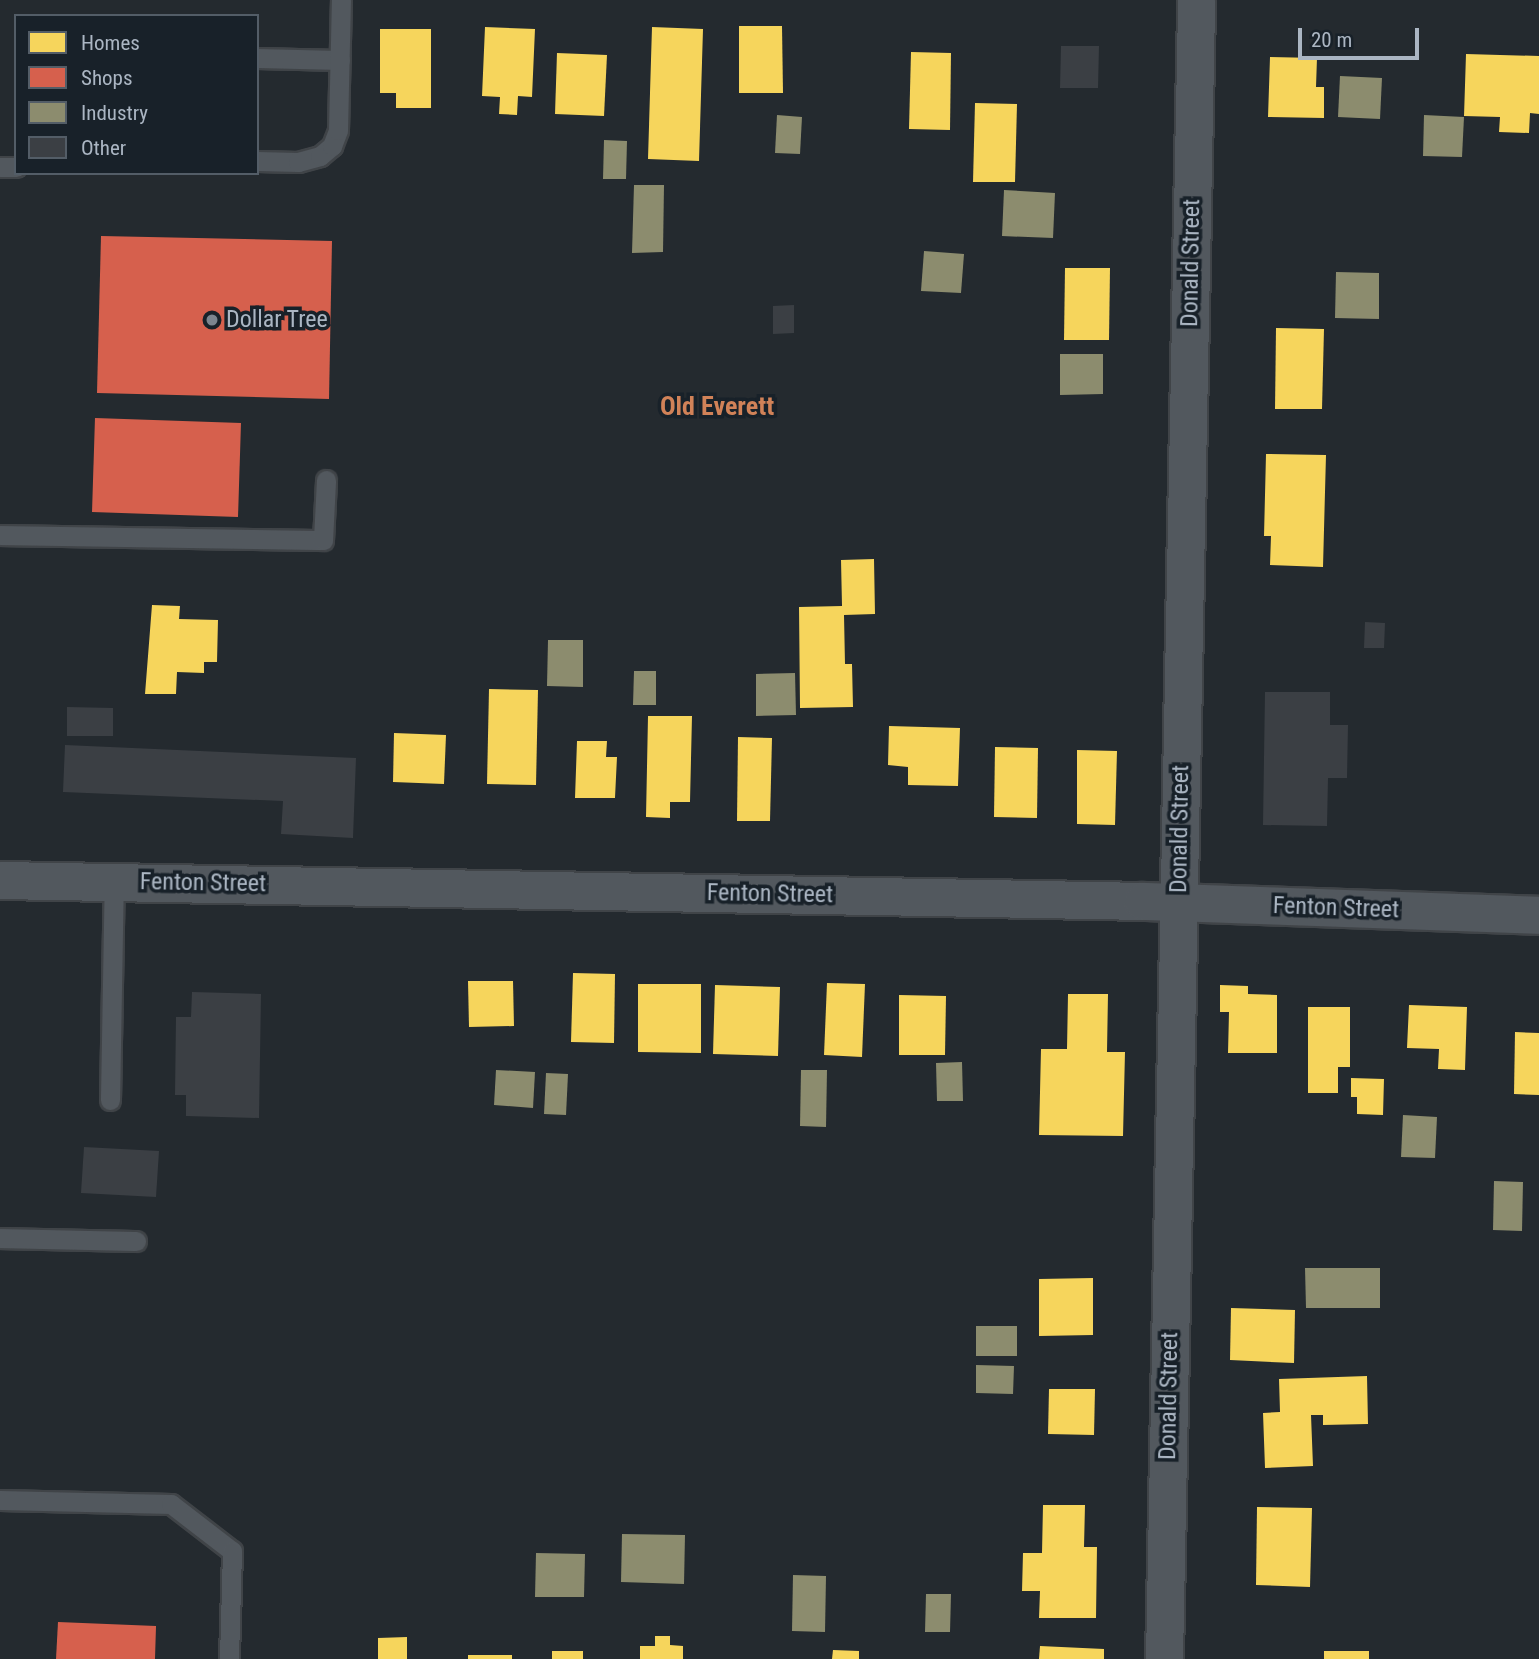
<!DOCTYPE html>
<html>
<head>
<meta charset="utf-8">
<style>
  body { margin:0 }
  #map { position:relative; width:1539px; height:1659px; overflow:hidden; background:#242a2f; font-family:"Roboto Condensed",sans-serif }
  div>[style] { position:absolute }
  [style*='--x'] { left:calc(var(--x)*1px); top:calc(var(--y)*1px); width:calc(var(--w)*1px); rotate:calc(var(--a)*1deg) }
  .homes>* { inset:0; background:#f6d55c }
  .shops>* { inset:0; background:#d6604d }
  .industry>* { inset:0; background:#8c8c6e }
  .building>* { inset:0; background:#3b3f44 }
  .roads { filter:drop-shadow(2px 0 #404448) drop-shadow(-2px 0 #404448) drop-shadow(0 2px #404448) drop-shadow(0 -2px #404448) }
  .lane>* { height:19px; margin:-9.5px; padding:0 9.5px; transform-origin:9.5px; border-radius:9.5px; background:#52585e }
  .street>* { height:37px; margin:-18.5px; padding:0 18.5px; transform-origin:18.5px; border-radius:18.5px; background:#52585e }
  .dots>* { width:19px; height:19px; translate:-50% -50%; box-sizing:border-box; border:4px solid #182129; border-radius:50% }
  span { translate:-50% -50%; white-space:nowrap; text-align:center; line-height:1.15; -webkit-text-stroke:7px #182129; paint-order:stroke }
  .street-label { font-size:24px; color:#abb6c3 }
  .poi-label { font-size:24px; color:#abb6c3 }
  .left { translate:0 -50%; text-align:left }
  .neighbourhood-label { font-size:26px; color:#d18258; font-weight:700 }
  .legend { position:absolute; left:14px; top:14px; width:245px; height:161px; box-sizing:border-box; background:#182129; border:2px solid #535d67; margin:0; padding:9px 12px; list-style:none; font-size:21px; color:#abb6c3 }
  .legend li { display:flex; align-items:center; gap:14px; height:35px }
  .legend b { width:35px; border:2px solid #535d67 }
  .scale { position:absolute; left:1298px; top:28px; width:121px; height:32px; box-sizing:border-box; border:4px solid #abb6c3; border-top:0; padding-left:9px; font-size:21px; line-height:24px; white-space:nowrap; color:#abb6c3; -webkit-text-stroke:5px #182129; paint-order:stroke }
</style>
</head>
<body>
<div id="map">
  <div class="homes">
    <div style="clip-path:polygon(739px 26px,782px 26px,783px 93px,739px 93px)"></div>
    <div style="clip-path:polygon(485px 27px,535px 29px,532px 97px,518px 96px,517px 115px,499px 114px,500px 97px,482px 96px)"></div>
    <div style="clip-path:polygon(652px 27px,703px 29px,699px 161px,648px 159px)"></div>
    <div style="clip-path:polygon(380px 29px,431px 29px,431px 108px,396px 108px,396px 93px,380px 93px)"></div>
    <div style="clip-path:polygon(911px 52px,951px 53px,950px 130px,909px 129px)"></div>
    <div style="clip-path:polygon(557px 53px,607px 55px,604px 116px,555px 114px)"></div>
    <div style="clip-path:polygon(1466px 54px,1539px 56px,1539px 114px,1530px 113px,1529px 133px,1499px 132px,1500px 117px,1464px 116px)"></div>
    <div style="clip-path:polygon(1270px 57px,1317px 58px,1316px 87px,1324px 87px,1324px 118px,1268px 117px)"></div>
    <div style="clip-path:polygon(975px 103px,1017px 104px,1015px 182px,973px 182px)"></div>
    <div style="clip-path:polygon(1065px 268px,1110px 268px,1109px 340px,1064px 340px)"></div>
    <div style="clip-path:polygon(1276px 328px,1324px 329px,1322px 409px,1275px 409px)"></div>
    <div style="clip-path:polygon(1266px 454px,1326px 455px,1323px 567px,1270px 565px,1271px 536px,1264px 536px)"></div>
    <div style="clip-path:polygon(874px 559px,875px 614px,844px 615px,845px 664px,852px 664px,853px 707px,800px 708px,799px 607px,842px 606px,841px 560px)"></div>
    <div style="clip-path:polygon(152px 605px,180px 606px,179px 619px,218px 620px,217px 662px,204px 662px,204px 673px,177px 672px,176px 694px,145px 694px)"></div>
    <div style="clip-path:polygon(489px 689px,538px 690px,536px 785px,487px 784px)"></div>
    <div style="clip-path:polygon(648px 716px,692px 716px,690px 802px,670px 802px,670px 818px,646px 817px)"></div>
    <div style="clip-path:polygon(889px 726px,960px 728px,958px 786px,908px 785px,908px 767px,888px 765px)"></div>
    <div style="clip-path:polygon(394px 733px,446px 735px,444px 784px,393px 782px)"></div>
    <div style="clip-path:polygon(738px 737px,772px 738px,770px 821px,737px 821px)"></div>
    <div style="clip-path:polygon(577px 741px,607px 741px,606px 757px,617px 757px,615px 798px,575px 798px)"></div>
    <div style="clip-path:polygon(995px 747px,1038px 748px,1037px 818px,994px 817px)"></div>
    <div style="clip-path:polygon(1077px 750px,1117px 751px,1115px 825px,1077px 824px)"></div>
    <div style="clip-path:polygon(573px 973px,615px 974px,614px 1043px,571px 1042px)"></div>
    <div style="clip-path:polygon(468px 981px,513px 981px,514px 1026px,469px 1027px)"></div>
    <div style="clip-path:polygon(827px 983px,865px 984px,862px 1057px,824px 1055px)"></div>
    <div style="clip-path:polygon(638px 984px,701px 984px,701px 1053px,638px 1052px)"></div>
    <div style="clip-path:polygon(715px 985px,780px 987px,778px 1056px,713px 1054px)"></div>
    <div style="clip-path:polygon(1220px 985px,1248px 986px,1248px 994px,1277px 995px,1277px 1053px,1228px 1053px,1229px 1012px,1220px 1012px)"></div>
    <div style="clip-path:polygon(1068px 994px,1108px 994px,1107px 1052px,1125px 1052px,1123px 1136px,1039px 1135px,1041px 1049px,1067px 1049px)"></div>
    <div style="clip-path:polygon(899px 995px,946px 996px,945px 1055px,899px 1055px)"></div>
    <div style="clip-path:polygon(1409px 1005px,1467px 1007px,1465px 1070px,1438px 1069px,1439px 1049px,1407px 1048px)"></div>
    <div style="clip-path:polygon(1308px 1007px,1350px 1007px,1350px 1067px,1338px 1067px,1338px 1093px,1308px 1093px)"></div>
    <div style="clip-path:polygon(1515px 1032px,1539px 1033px,1539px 1095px,1514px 1094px)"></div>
    <div style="clip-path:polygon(1351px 1078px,1384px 1079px,1383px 1115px,1357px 1114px,1357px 1097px,1351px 1097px)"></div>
    <div style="clip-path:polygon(1093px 1278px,1093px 1335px,1039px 1336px,1039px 1279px)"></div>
    <div style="clip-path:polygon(1231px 1308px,1295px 1310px,1294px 1363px,1230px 1360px)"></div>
    <div style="clip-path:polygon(1367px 1376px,1368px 1424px,1323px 1425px,1323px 1415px,1311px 1415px,1313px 1466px,1265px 1468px,1263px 1413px,1280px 1412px,1279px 1379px)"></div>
    <div style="clip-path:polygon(1049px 1389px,1095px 1389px,1094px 1435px,1048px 1434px)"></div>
    <div style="clip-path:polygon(1043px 1505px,1085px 1505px,1084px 1547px,1097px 1547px,1096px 1618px,1039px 1618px,1040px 1591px,1022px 1591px,1023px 1553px,1042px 1553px)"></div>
    <div style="clip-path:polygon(1257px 1507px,1312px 1508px,1310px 1587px,1256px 1585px)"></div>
    <div style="clip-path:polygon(655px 1636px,670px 1636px,670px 1645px,683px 1646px,683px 1659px,640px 1659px,640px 1646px,655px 1646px)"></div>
    <div style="clip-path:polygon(407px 1637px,407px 1659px,378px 1659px,378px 1638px)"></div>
    <div style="clip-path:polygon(1040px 1646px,1104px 1649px,1104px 1659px,1039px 1659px)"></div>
    <div style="clip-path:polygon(833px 1650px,859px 1651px,859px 1659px,832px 1659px)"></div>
    <div style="clip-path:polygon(552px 1651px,583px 1651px,583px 1659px,552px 1659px)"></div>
    <div style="clip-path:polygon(1324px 1651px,1369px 1651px,1369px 1659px,1324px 1659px)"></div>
    <div style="clip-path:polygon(468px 1655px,512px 1655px,512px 1659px,468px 1659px)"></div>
  </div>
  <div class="shops">
    <div style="clip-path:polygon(101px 236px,332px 241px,329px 399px,97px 393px)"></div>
    <div style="clip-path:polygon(95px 418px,241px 423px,238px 517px,92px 512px)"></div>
    <div style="clip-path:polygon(58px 1622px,156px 1626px,155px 1659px,56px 1659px)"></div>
  </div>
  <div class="industry">
    <div style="clip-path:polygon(1340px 76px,1382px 78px,1380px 119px,1338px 117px)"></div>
    <div style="clip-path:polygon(777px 115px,802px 117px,800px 154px,775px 153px)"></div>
    <div style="clip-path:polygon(1424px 115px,1464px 117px,1462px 157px,1423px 156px)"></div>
    <div style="clip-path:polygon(604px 140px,627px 141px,626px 179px,603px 179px)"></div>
    <div style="clip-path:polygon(634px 185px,664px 185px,663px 252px,632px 253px)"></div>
    <div style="clip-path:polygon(1004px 190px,1055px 193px,1053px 238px,1002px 236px)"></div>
    <div style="clip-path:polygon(924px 251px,964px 254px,961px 293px,921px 291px)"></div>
    <div style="clip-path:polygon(1336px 272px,1379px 273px,1379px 319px,1335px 318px)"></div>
    <div style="clip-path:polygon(1060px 354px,1103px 354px,1103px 394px,1060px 395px)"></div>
    <div style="clip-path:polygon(548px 640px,583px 640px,583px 687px,547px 686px)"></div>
    <div style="clip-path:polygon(634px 671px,656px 671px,656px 705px,633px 705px)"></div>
    <div style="clip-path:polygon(795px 673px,796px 715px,756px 716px,756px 674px)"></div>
    <div style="clip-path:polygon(962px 1062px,963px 1101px,937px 1101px,936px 1063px)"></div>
    <div style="clip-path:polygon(496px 1070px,535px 1072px,533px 1108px,494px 1105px)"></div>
    <div style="clip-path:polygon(801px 1070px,827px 1070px,826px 1127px,800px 1126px)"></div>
    <div style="clip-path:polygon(546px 1073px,568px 1074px,566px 1115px,544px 1114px)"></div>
    <div style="clip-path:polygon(1403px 1115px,1437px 1117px,1435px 1158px,1401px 1157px)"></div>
    <div style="clip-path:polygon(1494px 1181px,1523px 1182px,1522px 1231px,1493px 1230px)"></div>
    <div style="clip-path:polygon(1305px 1268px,1380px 1268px,1380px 1308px,1306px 1308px)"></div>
    <div style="clip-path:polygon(976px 1326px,1017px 1326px,1017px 1356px,976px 1356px)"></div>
    <div style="clip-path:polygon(976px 1365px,1014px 1366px,1013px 1394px,976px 1393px)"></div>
    <div style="clip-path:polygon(622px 1534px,685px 1535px,684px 1584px,621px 1582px)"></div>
    <div style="clip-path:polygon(536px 1553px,585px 1554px,584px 1597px,535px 1597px)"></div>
    <div style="clip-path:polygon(793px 1575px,826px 1576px,825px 1632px,792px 1631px)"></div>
    <div style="clip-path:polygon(926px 1594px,951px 1594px,950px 1632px,925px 1632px)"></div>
  </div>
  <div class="building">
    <div style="clip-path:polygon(1061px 46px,1099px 46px,1098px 88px,1060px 88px)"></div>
    <div style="clip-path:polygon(794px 305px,794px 333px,773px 334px,773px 306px)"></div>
    <div style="clip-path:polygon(1365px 622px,1385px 623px,1384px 648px,1364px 648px)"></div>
    <div style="clip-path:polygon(1265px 692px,1330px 692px,1330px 725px,1348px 725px,1347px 778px,1328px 778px,1327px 826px,1263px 825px)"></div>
    <div style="clip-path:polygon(67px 707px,113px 708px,113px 736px,67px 736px)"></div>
    <div style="clip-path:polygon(65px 745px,356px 758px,353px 838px,281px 834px,283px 801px,63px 792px)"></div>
    <div style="clip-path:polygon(192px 992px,261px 994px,259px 1118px,186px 1116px,186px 1095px,175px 1095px,176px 1017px,191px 1017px)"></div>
    <div style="clip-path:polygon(84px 1147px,159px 1151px,156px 1197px,81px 1193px)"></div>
  </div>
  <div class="roads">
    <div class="lane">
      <div style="--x:257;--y:58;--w:83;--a:1.4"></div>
      <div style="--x:257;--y:161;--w:41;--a:1.4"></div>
      <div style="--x:298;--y:162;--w:23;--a:-15"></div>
      <div style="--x:320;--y:156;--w:16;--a:-40"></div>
      <div style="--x:332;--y:146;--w:17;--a:-69"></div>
      <div style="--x:338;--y:130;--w:130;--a:-88.7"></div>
      <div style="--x:0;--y:167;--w:16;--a:0"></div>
      <div style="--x:0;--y:535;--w:323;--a:0.9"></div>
      <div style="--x:323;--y:540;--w:60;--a:-87.1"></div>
      <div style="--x:110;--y:1100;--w:219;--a:-89"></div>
      <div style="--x:0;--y:1238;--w:136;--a:1.3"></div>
      <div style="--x:0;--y:1500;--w:171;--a:1.3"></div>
      <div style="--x:171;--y:1504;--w:77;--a:37.6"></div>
      <div style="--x:232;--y:1551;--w:108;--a:91.6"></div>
    </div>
    <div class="street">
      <div style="--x:0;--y:880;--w:1143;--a:1.05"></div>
      <div style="--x:1143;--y:901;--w:396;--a:2"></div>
      <div style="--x:1164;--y:1659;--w:1659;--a:-88.89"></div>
    </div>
  </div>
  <div class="dots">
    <div style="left:212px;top:320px;background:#7c858f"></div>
  </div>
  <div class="street-label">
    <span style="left:1191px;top:263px;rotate:-89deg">Donald Street</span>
    <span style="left:1180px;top:829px;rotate:-89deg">Donald Street</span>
    <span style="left:203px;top:883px;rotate:1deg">Fenton Street</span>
    <span style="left:770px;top:894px;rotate:1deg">Fenton Street</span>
    <span style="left:1336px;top:908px;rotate:2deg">Fenton Street</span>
    <span style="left:1169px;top:1396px;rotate:-89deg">Donald Street</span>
  </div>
  <div class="poi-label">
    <span class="left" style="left:226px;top:320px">Dollar Tree</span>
  </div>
  <div class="neighbourhood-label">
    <span style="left:717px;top:407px">Old Everett</span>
  </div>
  <ul class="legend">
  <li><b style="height:19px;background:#f6d55c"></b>Homes</li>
  <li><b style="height:19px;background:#d6604d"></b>Shops</li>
  <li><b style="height:19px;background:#8c8c6e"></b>Industry</li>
  <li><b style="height:19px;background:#3b3f44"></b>Other</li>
  </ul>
  <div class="scale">20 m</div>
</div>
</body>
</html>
